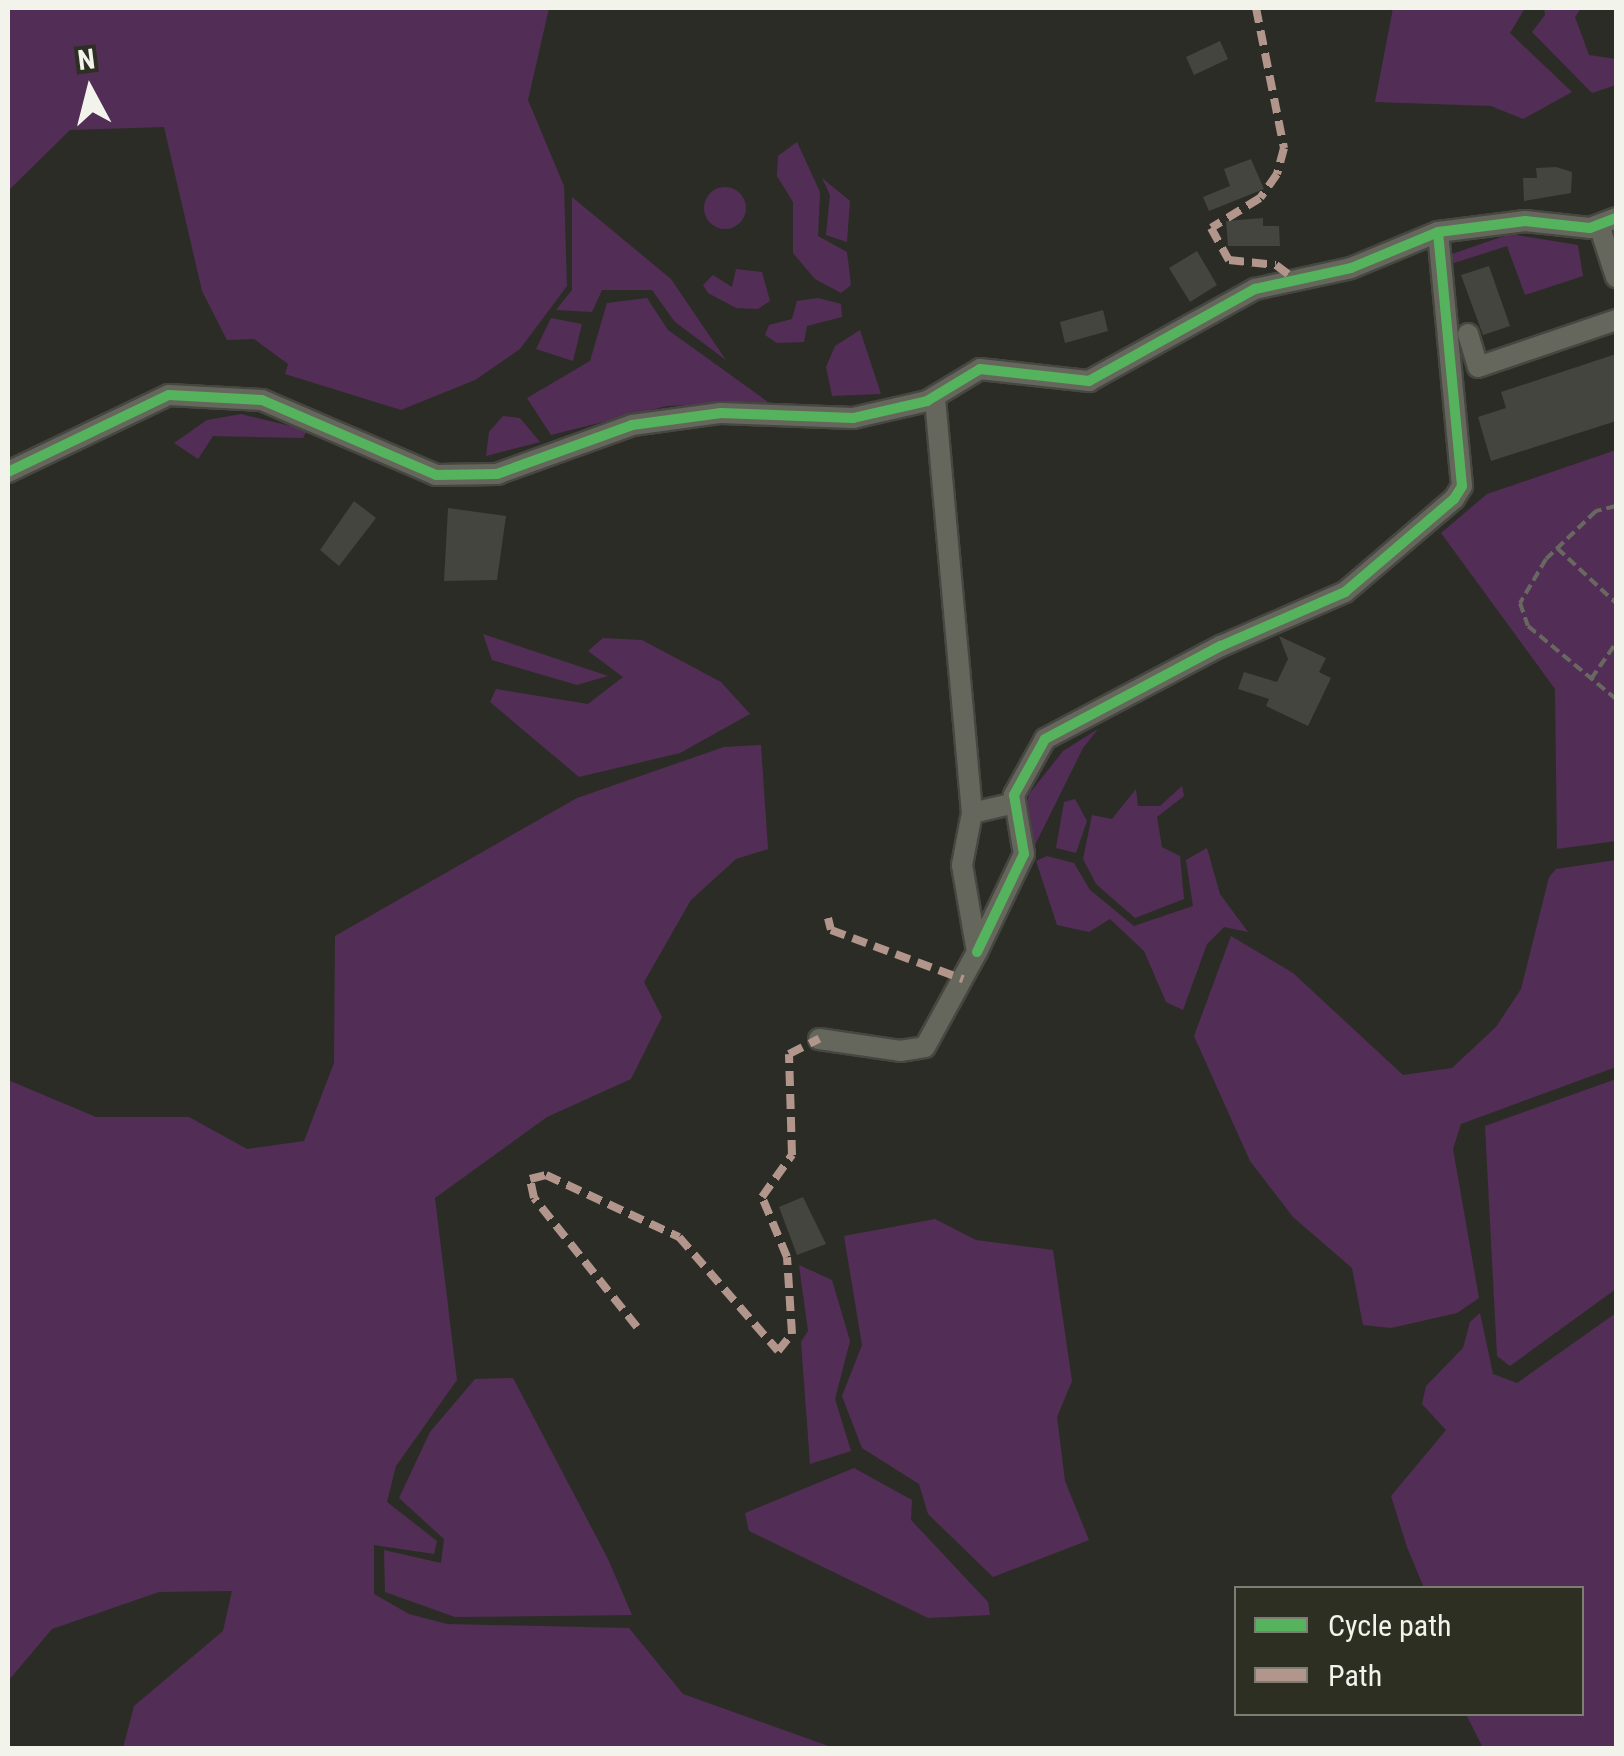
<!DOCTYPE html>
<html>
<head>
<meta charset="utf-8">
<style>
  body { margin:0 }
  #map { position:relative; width:1624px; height:1756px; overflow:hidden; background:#2c2c26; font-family:"Roboto Condensed",sans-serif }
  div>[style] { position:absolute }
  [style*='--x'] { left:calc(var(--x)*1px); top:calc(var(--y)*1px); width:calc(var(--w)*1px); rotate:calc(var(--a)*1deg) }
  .green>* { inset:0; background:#522e56 }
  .round { border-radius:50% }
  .building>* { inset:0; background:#454540 }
  .path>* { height:4px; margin-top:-2px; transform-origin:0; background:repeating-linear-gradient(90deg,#686861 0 10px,transparent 0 15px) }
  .roads { filter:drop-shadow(2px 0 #474742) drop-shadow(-2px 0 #474742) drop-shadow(0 2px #474742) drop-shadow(0 -2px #474742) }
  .minor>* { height:20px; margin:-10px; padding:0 10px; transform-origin:10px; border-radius:10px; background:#66675c }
  .quiet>* { height:8px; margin-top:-4px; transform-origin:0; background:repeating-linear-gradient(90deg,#b2968c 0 15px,transparent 0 23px) }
  .cycleway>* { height:10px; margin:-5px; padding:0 5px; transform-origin:5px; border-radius:5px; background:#56b35d }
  span { translate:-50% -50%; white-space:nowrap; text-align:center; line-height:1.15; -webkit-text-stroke:8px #2e2f23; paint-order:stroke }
  .frame { position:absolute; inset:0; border:10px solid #f2f3eb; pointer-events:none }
  .legend { position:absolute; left:1234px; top:1586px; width:350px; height:130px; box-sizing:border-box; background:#2e2f23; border:2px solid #7c7d73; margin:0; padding:12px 18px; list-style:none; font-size:30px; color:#f2f3eb }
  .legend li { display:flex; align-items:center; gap:20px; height:50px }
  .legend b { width:50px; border:2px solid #7c7d73 }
  .north { position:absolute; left:40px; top:40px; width:100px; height:100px; -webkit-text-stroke:8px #2e2f23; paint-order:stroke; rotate:353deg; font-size:28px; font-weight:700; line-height:40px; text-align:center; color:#f2f3eb }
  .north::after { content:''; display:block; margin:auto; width:35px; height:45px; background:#f2f3eb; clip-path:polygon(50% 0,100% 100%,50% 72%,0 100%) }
</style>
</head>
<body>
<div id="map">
  <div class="green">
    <div style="clip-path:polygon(8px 8px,549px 8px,528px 100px,564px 186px,567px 286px,520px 349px,475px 380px,401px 410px,285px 374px,288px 364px,254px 339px,227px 340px,202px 291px,164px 127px,70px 130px,8px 191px)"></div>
    <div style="clip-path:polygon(1393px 8px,1525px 8px,1510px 33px,1572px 92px,1523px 119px,1491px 106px,1375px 102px)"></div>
    <div style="clip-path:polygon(1544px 8px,1581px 8px,1575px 17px,1589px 55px,1616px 59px,1616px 85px,1592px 93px,1532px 32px,1545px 15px)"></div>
    <div style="clip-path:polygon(797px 142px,820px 192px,818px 236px,847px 252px,851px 285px,841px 293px,815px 279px,793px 253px,793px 202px,777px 176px,778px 156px)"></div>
    <div style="clip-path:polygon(822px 178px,850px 201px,847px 242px,826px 235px,830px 195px)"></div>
    <div class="round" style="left:704px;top:187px;width:42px;height:42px"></div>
    <div style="clip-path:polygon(572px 197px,671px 279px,726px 360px,675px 322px,652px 290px,602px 290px,592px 312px,556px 310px,572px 290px)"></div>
    <div style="clip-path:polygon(1510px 234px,1578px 245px,1583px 276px,1525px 295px,1507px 246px,1451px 264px,1449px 255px)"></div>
    <div style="clip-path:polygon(736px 269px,762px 272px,770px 301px,758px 309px,736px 308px,708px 293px,703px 285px,713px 275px,732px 287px)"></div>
    <div style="clip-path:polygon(647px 298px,668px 330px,768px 402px,667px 406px,551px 435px,527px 398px,590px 361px,607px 303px)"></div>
    <div style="clip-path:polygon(818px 298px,841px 304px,842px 317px,807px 326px,804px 342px,777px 343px,765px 335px,769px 325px,792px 319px,797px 301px)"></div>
    <div style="clip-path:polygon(551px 318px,582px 324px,573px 361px,536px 349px)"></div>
    <div style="clip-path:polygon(860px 330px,881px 394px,832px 396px,826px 367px,835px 346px)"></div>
    <div style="clip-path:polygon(241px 414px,307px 430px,303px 438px,213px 436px,198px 459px,174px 443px,207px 420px)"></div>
    <div style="clip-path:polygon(503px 416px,520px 418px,540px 442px,486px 456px,489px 432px)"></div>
    <div style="clip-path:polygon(1616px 450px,1616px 841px,1557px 849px,1555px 689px,1441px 533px,1487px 494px)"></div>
    <div style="clip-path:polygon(483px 634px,608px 676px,577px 685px,492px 660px)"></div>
    <div style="clip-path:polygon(603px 638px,642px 640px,721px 682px,750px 714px,680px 753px,579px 777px,490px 702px,496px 689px,588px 704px,623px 677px,588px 651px)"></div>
    <div style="clip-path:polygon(1098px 729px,1083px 748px,1035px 845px,1024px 817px,1029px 794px,1063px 751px)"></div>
    <div style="clip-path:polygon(761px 745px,768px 849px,736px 859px,691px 900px,644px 982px,662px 1017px,631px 1079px,547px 1117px,435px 1198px,457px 1380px,396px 1466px,387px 1502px,437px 1541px,434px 1554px,374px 1545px,374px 1594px,409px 1614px,447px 1624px,629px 1628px,683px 1694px,834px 1748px,123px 1748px,134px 1706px,223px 1631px,232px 1591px,159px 1592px,52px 1629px,8px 1681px,8px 1080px,96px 1117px,189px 1117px,247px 1149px,304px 1141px,334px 1063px,335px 936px,577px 798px,724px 747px)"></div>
    <div style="clip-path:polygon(1182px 786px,1184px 796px,1157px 817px,1162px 847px,1180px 856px,1184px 899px,1135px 918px,1096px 884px,1083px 859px,1092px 815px,1112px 819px,1136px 789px,1138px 806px,1160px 806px)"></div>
    <div style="clip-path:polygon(1075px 799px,1087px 821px,1076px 853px,1056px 848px,1064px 802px)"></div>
    <div style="clip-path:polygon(1207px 848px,1220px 894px,1248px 932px,1224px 927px,1207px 944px,1183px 1010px,1166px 1002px,1144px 951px,1110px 919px,1089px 932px,1057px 925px,1036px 861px,1047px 856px,1074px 863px,1090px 890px,1134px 926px,1193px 906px,1186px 860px)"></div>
    <div style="clip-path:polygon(1616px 860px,1616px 1067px,1461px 1124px,1453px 1149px,1479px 1298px,1457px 1313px,1391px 1328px,1363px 1325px,1352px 1268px,1293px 1217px,1250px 1161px,1194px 1036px,1231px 936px,1293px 973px,1403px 1075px,1452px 1068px,1496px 1027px,1521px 989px,1549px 877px,1556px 869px)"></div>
    <div style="clip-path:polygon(1616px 1079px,1616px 1289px,1510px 1366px,1497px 1356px,1485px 1126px)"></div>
    <div style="clip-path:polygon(935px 1219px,976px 1240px,1053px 1250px,1072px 1381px,1057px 1417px,1065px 1481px,1089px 1540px,993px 1577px,928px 1514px,919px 1484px,862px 1448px,842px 1396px,862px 1345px,844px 1236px)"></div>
    <div style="clip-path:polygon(799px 1265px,832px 1280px,850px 1341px,835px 1399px,851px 1451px,810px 1464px,801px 1342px,808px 1331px)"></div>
    <div style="clip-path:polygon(1480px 1313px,1493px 1374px,1517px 1383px,1616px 1313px,1616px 1748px,1483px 1748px,1466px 1714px,1582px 1714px,1582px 1588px,1424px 1588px,1407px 1547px,1391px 1496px,1446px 1430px,1422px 1404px,1426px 1386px,1463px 1348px,1470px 1322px)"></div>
    <div style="clip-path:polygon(513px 1378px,608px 1559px,632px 1615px,455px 1617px,385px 1592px,384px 1550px,441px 1563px,444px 1539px,399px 1498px,430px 1432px,475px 1379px)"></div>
    <div style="clip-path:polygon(854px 1468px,912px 1500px,911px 1520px,988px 1602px,990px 1615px,928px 1618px,749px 1531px,745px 1513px)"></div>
  </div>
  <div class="building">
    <div style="clip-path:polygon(1220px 41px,1228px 59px,1194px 75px,1186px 57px)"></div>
    <div style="clip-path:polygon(1251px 159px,1264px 189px,1209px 211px,1203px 197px,1230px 186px,1224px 169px)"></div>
    <div style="clip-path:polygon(1556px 167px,1572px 172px,1571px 193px,1524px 201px,1523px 178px,1537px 178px,1536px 168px)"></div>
    <div style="clip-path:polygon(1263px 218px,1263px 226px,1279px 226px,1280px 246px,1228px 246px,1226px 221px)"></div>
    <div style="clip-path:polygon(1197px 251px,1217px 285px,1190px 302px,1169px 268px)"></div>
    <div style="clip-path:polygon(1489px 266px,1510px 326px,1483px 335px,1461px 275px)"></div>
    <div style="clip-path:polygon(1103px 310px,1108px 331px,1065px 343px,1060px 322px)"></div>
    <div style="clip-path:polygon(1616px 354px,1616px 421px,1491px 461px,1478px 417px,1506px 408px,1501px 392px)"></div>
    <div style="clip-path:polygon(354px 501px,376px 518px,339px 566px,320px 550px)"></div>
    <div style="clip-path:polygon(448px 508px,506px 516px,497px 580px,444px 581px)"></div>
    <div style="clip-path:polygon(1279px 636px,1326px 658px,1319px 672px,1331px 678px,1308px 726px,1266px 706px,1269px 699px,1238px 689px,1244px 672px,1277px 682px,1288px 659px)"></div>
    <div style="clip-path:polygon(803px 1197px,826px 1244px,797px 1255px,779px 1207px)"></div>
  </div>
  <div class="path">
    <div style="--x:1616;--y:506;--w:21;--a:166"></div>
    <div style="--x:1596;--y:511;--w:69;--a:136.2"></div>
    <div style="--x:1546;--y:559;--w:51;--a:120.6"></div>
    <div style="--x:1520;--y:603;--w:24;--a:71"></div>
    <div style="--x:1528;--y:626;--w:114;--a:39.7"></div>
    <div style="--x:1557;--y:548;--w:81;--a:43"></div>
    <div style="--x:1591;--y:679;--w:44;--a:-55.2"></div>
  </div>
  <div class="roads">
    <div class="minor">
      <div style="--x:1599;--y:225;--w:55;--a:71.9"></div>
      <div style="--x:1468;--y:334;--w:34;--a:73"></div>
      <div style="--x:1478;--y:367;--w:146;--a:-18.8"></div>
      <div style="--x:8;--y:472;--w:178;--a:-25.6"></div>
      <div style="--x:169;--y:395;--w:93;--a:3.1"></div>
      <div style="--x:262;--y:400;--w:189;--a:23.3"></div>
      <div style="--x:436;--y:475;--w:61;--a:-0.9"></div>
      <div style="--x:497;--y:474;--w:144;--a:-19.9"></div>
      <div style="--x:632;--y:425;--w:90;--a:-7.7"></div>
      <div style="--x:721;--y:413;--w:132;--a:2.2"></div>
      <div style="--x:853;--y:418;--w:76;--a:-12.9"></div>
      <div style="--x:927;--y:401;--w:62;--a:-31.1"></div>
      <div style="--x:980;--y:369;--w:110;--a:6.3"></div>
      <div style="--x:1089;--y:381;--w:190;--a:-29"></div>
      <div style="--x:1255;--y:289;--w:98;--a:-12.3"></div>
      <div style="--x:1351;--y:268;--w:94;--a:-22.5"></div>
      <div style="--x:1438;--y:232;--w:88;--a:-7.2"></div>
      <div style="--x:1525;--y:221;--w:65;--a:6.1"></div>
      <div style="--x:1590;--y:228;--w:28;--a:-21"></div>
      <div style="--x:972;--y:813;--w:44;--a:-13.1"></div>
      <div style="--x:977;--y:952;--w:109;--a:-64.4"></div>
      <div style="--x:1024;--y:854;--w:60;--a:-99.6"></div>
      <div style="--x:1014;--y:795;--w:64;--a:-61"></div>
      <div style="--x:1045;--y:739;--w:199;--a:-27.9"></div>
      <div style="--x:1221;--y:646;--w:135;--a:-23.5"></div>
      <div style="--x:1345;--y:592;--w:143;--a:-40.5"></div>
      <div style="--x:1454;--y:499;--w:15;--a:-58"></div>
      <div style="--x:1462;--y:486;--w:255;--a:-95.4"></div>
      <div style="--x:819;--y:1039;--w:82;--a:8.4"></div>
      <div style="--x:900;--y:1051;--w:25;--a:-9"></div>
      <div style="--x:925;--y:1047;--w:108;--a:-61.3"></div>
      <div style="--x:977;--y:952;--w:88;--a:-99.8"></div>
      <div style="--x:962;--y:865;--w:53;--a:-79.1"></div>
      <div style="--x:972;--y:813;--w:418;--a:-95.1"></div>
    </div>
  </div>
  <div class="quiet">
    <div style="--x:1256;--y:8;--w:143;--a:78.7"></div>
    <div style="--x:1284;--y:148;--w:27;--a:105"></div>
    <div style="--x:1277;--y:174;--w:29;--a:125"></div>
    <div style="--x:1260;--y:198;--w:57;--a:148.5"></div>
    <div style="--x:1211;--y:228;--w:37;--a:61"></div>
    <div style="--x:1229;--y:260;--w:47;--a:6.1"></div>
    <div style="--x:1276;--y:265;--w:25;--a:37"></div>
    <div style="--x:828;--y:918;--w:12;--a:76"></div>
    <div style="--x:831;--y:930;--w:141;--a:20.4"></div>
    <div style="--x:637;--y:1327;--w:165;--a:-128.6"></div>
    <div style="--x:534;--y:1198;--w:19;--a:-102"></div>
    <div style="--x:530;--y:1179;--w:16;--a:-14"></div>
    <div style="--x:546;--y:1175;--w:147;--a:25"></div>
    <div style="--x:679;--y:1237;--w:151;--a:49"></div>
    <div style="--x:778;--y:1351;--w:22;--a:-51"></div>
    <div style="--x:792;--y:1334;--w:77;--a:-93.7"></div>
    <div style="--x:787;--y:1257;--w:65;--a:-112.6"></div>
    <div style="--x:762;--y:1197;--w:52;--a:-54.5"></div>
    <div style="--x:792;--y:1155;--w:101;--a:-91.7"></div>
    <div style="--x:789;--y:1054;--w:34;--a:-27"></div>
  </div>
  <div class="cycleway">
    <div style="--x:8;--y:472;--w:178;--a:-25.6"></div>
    <div style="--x:169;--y:395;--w:93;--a:3.1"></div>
    <div style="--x:262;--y:400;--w:189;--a:23.3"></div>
    <div style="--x:436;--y:475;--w:61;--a:-0.9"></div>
    <div style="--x:497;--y:474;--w:144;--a:-19.9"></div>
    <div style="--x:632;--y:425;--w:90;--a:-7.7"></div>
    <div style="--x:721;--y:413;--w:132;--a:2.2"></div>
    <div style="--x:853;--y:418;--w:76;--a:-12.9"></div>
    <div style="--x:927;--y:401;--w:62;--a:-31.1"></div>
    <div style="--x:980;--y:369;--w:110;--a:6.3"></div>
    <div style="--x:1089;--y:381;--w:190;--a:-29"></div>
    <div style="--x:1255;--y:289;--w:98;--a:-12.3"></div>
    <div style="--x:1351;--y:268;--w:94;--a:-22.5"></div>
    <div style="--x:1438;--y:232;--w:88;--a:-7.2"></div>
    <div style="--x:1525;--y:221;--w:65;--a:6.1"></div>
    <div style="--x:1590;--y:228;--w:28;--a:-21"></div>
    <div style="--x:977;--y:952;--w:109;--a:-64.4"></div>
    <div style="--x:1024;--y:854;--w:60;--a:-99.6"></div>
    <div style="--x:1014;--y:795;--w:64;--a:-61"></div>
    <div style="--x:1045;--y:739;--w:199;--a:-27.9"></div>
    <div style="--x:1221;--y:646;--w:135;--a:-23.5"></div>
    <div style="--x:1345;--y:592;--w:143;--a:-40.5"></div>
    <div style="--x:1454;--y:499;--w:15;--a:-58"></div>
    <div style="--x:1462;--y:486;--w:255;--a:-95.4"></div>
  </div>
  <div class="frame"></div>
  <ul class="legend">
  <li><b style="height:12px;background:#56b35d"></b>Cycle path</li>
  <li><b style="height:12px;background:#b2968c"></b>Path</li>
  </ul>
  <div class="north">N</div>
</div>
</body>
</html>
